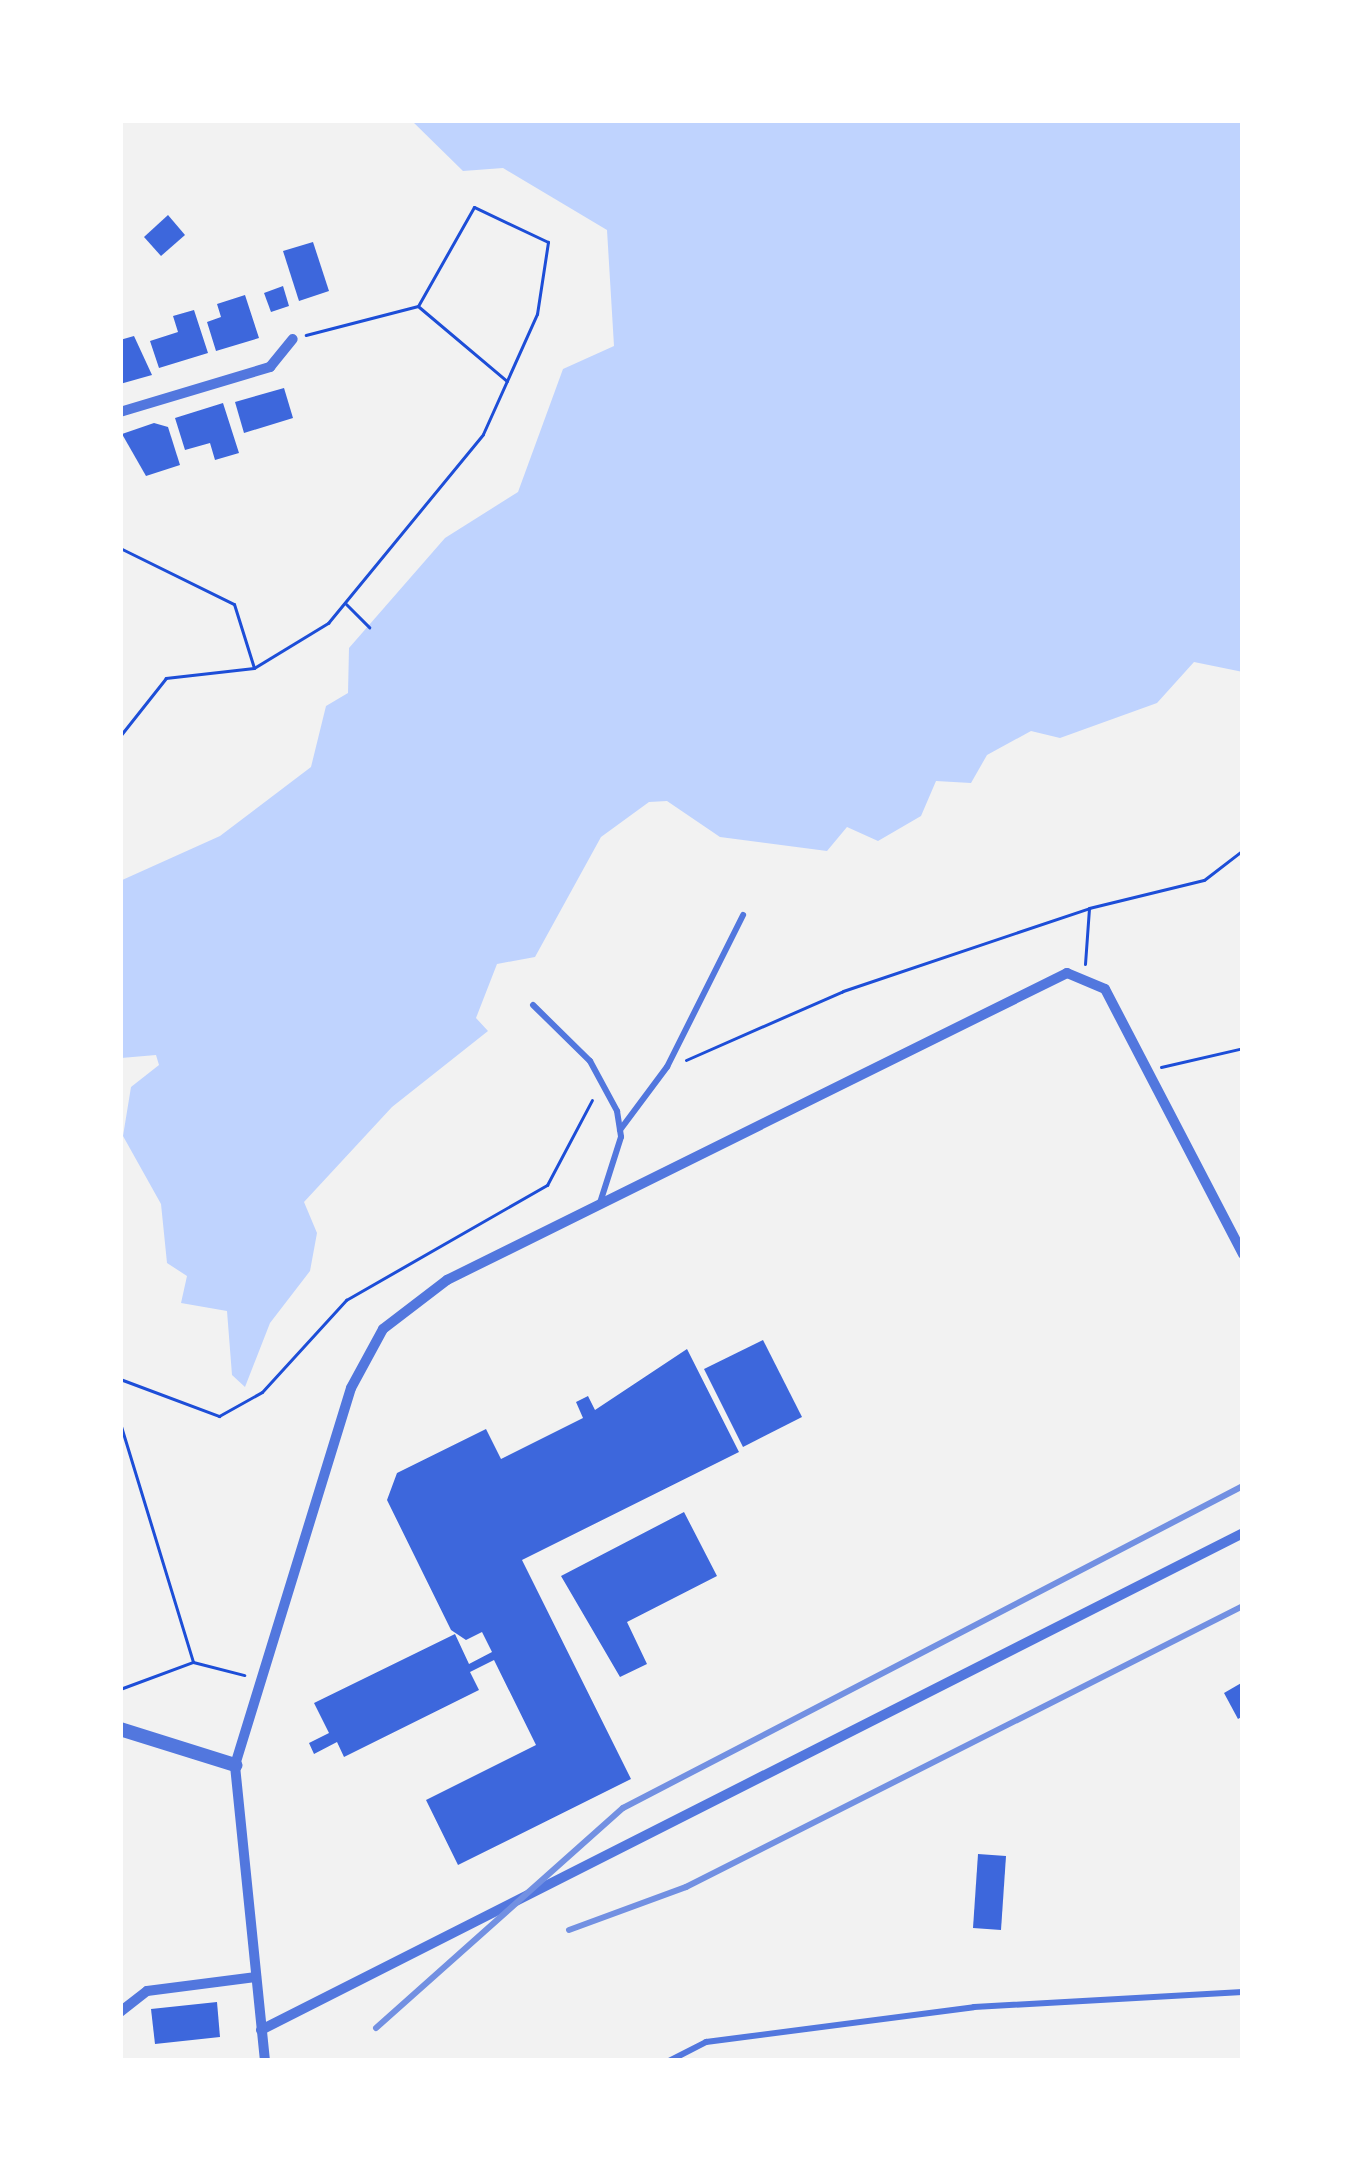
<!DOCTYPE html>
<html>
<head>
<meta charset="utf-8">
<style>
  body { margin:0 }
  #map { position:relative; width:1363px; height:2181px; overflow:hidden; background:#f2f2f2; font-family:"Varela Round",sans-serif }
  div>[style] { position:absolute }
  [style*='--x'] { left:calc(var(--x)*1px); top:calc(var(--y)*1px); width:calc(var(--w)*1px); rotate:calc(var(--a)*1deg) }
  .water>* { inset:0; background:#bfd3fe }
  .building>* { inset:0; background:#3d67dc }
  .path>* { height:3px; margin:-1.5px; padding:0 1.5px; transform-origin:1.5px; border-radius:1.5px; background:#1d4ed8 }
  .service>* { height:6px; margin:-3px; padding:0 3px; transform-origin:3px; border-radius:3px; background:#5277de }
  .minor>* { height:10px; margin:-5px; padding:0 5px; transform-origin:5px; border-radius:5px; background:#5277de }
  .tertiary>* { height:14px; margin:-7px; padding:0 7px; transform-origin:7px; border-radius:7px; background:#5277de }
  .rail>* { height:6px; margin:-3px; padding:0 3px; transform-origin:3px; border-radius:3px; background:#7290e2 }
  span { translate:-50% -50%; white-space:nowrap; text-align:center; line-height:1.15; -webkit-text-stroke:10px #fff; paint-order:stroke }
  .frame { position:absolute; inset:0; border:123px solid #fff; pointer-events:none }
</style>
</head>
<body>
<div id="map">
  <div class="water">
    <div style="clip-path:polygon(411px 120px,1243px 120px,1243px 672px,1194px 662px,1157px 703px,1060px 738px,1031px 731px,987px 755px,971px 783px,936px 781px,921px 816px,878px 841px,847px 827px,827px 851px,720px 837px,667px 801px,649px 802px,601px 837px,535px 957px,497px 964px,476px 1018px,488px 1031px,392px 1107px,304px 1202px,317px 1233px,310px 1271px,270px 1323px,245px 1387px,232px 1375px,227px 1311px,181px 1303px,187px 1276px,167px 1263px,161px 1204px,123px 1136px,131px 1087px,159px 1065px,156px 1055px,121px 1058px,120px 881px,220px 836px,311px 767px,326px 706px,348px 693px,349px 648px,445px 538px,518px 492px,563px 369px,614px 346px,607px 230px,503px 168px,463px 171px)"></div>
  </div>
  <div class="building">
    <div style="clip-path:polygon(168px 215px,185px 235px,161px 256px,144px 237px)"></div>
    <div style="clip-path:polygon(313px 242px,329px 291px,299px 301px,283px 251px)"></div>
    <div style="clip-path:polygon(283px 286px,289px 306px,271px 312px,264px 293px)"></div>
    <div style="clip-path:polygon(245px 295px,259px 338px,216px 351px,207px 322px,221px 317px,217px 304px)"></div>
    <div style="clip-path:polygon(194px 310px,208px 353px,159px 368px,150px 341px,178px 332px,173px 316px)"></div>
    <div style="clip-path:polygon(134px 336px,152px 375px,120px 384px,120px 340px)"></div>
    <div style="clip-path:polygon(284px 388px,293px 418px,244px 433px,235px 402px)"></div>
    <div style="clip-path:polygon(223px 403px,239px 453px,215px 460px,210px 443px,185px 450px,175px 418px)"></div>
    <div style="clip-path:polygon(154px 423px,168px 427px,180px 465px,146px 476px,122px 434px)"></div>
    <div style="clip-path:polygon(763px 1340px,802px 1417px,743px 1447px,704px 1369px)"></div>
    <div style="clip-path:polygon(687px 1349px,739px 1452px,522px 1560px,631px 1779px,458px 1865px,426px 1800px,536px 1745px,494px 1660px,470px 1672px,479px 1690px,344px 1757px,337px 1742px,314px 1754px,309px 1743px,329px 1733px,314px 1703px,455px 1634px,469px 1664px,492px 1652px,482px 1632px,466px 1640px,451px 1630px,387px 1500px,397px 1473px,486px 1429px,501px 1459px,583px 1418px,576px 1402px,588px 1396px,595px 1410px)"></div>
    <div style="clip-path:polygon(684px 1512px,717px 1576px,627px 1622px,647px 1664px,620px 1677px,561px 1576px)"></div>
    <div style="clip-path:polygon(1243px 1682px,1243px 1716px,1238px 1719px,1224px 1693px)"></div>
    <div style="clip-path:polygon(978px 1854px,1006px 1856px,1001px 1930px,973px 1928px)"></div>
    <div style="clip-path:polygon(217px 2002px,220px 2037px,155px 2044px,151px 2009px)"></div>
  </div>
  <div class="path">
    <div style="--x:419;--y:307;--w:115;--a:40.1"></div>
    <div style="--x:120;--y:548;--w:127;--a:26.2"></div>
    <div style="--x:234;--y:604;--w:67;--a:72.6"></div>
    <div style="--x:254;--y:668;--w:89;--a:173.5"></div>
    <div style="--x:166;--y:678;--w:74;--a:128.4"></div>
    <div style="--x:346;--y:604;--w:33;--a:45"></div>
    <div style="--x:254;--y:668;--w:87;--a:-31.3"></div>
    <div style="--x:328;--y:623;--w:244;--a:-50.6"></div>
    <div style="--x:483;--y:434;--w:132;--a:-65.8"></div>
    <div style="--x:537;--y:314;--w:73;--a:-81.3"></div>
    <div style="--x:548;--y:242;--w:82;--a:-154.7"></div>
    <div style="--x:474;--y:207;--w:114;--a:119.5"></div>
    <div style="--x:418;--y:306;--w:116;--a:165.5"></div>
    <div style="--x:1085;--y:964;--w:56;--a:-85.9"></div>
    <div style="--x:1089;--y:908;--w:118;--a:-13.7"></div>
    <div style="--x:1204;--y:880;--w:49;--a:-37.6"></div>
    <div style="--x:686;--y:1060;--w:171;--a:-23.7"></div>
    <div style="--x:843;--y:991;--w:260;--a:-18.6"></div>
    <div style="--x:1161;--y:1067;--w:84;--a:-13"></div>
    <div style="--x:120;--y:1379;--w:106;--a:20.5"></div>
    <div style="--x:219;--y:1416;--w:49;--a:-29.2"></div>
    <div style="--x:262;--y:1392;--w:125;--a:-47.6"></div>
    <div style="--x:346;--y:1300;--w:232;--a:-29.8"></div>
    <div style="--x:547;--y:1185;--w:96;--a:-62.1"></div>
    <div style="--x:120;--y:1423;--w:250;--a:73"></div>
    <div style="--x:120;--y:1689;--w:78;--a:-20.3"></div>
    <div style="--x:193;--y:1662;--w:53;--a:14.3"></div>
  </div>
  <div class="service">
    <div style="--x:533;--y:1005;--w:80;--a:44.5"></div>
    <div style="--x:590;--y:1061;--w:57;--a:61.6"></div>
    <div style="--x:617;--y:1111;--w:26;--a:81"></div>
    <div style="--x:621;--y:1137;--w:69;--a:107.7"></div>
    <div style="--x:620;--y:1130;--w:79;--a:-53.3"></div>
    <div style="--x:667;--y:1067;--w:170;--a:-63.4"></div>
    <div style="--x:669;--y:2061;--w:42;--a:-27.2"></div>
    <div style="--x:706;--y:2042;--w:270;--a:-7.4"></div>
    <div style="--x:974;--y:2007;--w:269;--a:-3.2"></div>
  </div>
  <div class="minor">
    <div style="--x:120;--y:412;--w:157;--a:-16.7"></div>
    <div style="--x:270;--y:367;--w:36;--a:-51"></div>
    <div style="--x:120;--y:2012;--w:34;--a:-38"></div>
    <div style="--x:147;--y:1991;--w:110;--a:-7.3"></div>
    <div style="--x:261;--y:2030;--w:1101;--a:-26.84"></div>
    <div style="--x:265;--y:2061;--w:298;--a:-95.8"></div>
    <div style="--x:235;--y:1765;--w:394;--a:-72.9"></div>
    <div style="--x:351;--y:1388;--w:67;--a:-61.5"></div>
    <div style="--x:383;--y:1329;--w:81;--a:-37.4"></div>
    <div style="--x:447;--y:1280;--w:692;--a:-26.34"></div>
    <div style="--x:1067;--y:973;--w:41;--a:22.8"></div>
    <div style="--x:1105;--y:989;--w:299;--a:62.5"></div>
  </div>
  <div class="tertiary">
    <div style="--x:120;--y:1729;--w:121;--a:17.4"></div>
  </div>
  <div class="rail">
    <div style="--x:569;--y:1930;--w:125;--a:-20.2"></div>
    <div style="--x:686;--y:1887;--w:624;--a:-26.77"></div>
    <div style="--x:376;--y:2028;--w:331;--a:-41.7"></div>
    <div style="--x:623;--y:1808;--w:699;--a:-27.45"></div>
  </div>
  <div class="frame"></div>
</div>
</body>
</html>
